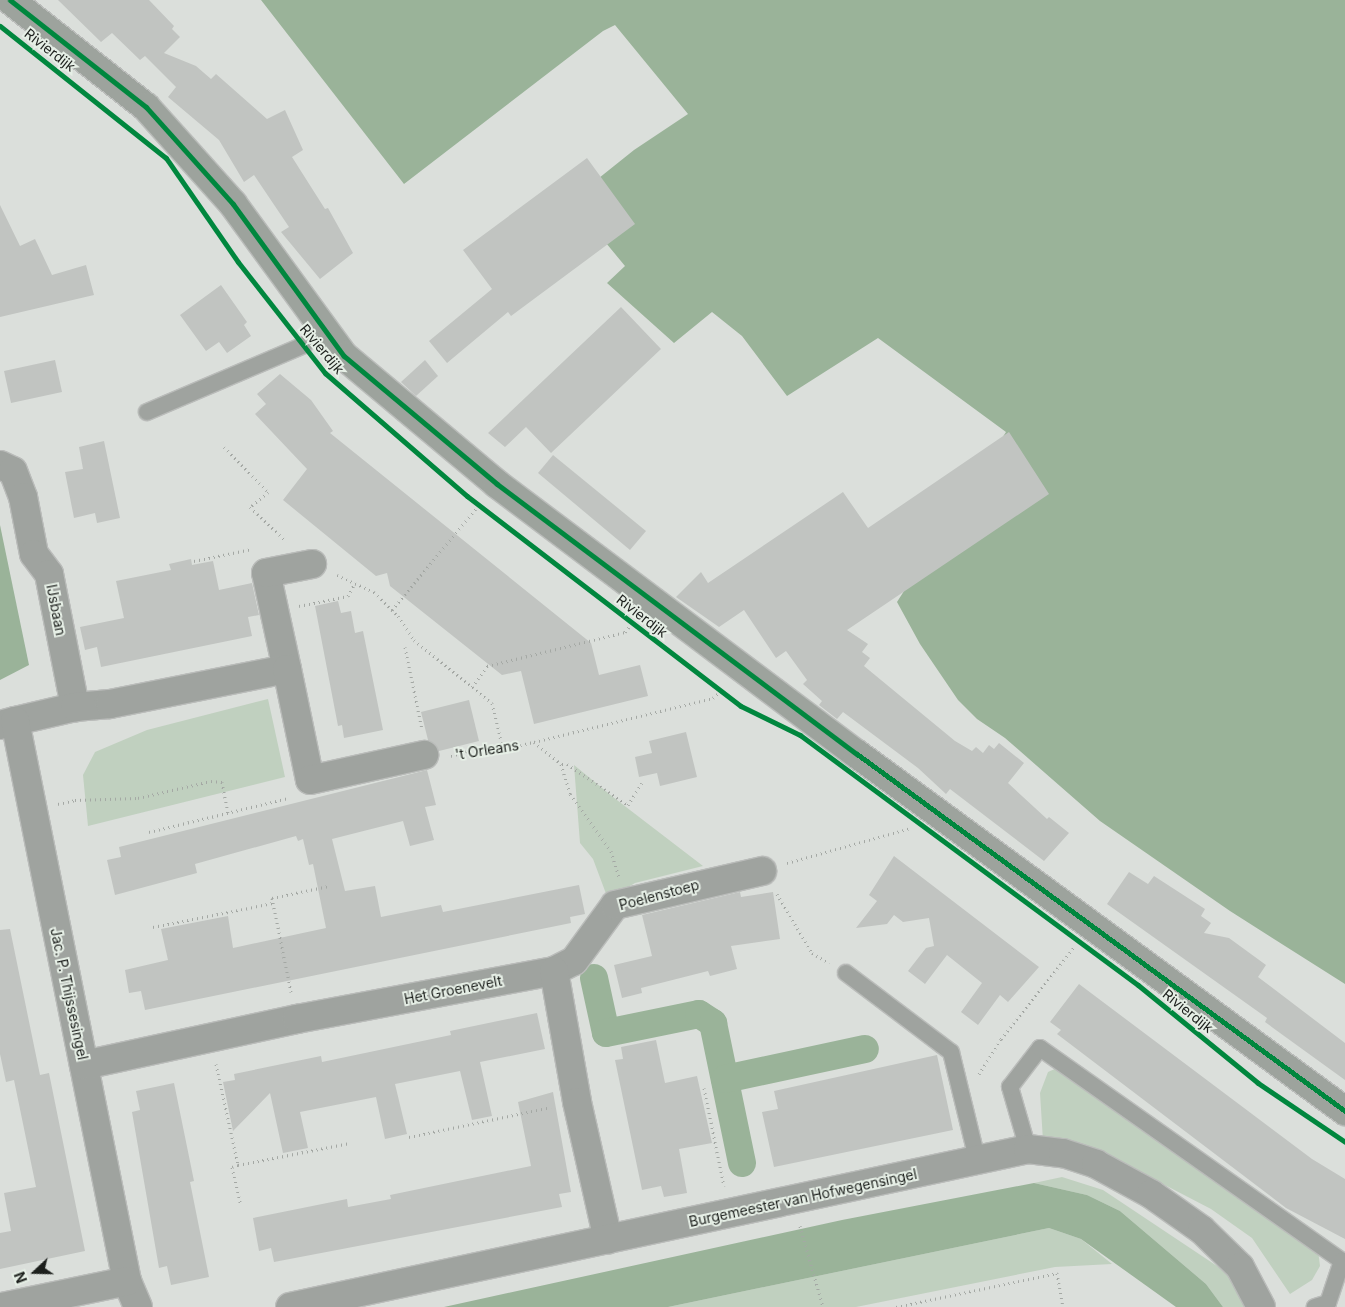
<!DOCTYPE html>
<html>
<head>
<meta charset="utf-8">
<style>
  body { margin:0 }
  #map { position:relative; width:1345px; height:1307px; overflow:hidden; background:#dbdfdb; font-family:Inter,sans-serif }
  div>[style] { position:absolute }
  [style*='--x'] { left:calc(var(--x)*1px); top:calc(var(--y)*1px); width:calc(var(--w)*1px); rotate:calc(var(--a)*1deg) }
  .green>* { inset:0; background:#c0d0bf }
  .water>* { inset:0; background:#9ab399 }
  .canal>* { height:28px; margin:-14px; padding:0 14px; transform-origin:14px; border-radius:14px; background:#9ab399 }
  .building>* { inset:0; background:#c1c4c1 }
  .path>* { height:3px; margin-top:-1.5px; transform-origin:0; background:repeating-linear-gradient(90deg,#a4a8a4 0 1px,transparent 0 5px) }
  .roads { filter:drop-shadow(1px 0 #babcba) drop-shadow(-1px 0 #babcba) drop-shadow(0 1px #babcba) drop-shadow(0 -1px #babcba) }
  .lane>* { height:16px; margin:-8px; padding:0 8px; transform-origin:8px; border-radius:8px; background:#9fa39f }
  .street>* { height:28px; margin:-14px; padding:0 14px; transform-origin:14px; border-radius:14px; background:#9fa39f }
  .secondary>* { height:28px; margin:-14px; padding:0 14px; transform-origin:14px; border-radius:14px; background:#9da39d }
  .cycleway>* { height:5px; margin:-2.5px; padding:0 2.5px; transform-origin:2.5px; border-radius:2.5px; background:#00873e }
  span { translate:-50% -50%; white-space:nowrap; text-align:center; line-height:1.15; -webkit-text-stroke:4px #e6efe6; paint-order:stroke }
  .street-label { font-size:14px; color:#1d201d }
  .north { position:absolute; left:10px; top:1247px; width:50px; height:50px; -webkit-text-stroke:4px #e6efe6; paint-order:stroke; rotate:249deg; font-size:14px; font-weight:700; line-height:20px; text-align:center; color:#1d201d }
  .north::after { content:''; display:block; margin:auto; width:18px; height:22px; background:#1d201d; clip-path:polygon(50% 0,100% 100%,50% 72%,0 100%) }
</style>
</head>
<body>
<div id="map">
  <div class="green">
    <div style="clip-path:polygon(268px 699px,285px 777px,88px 826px,83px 775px,95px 752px,147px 730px)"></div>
    <div style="clip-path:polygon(574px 765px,613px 797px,703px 866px,635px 883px,608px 899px,593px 859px,580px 843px)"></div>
    <div style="clip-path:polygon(1057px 1068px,1318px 1250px,1320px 1266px,1312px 1280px,1290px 1294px,1252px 1238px,1211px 1209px,1109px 1156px,1043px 1141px,1040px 1093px,1048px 1072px)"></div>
    <div style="clip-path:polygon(1062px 1177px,1103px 1190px,1220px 1268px,1248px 1296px,1253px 1307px,1223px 1307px,1206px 1284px,1120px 1211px,1087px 1195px,1034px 1183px)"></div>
    <div style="clip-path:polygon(1049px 1228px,1081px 1239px,1112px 1264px,1055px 1267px,856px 1307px,668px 1307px)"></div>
  </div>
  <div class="water">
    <div style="clip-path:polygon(261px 0,1345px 0,1345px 984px,1230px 911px,1100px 821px,1005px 738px,977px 719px,958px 700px,920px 644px,897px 602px,1006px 432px,878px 338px,787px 396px,742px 336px,712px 312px,674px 343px,607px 283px,625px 266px,606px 243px,599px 178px,634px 150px,688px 114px,615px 25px,603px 31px,404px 184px)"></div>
    <div style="clip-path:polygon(0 525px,29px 665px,0 680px)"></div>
    <div style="clip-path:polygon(1034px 1183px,1087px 1195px,1120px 1211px,1206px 1284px,1223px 1307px,1176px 1307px,1081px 1239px,1049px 1228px,668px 1307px,444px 1307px,842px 1220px)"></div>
  </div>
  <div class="canal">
    <div style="--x:594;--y:978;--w:56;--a:77.7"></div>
    <div style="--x:606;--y:1033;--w:95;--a:-11.5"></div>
    <div style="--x:699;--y:1014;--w:17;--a:33"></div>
    <div style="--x:713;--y:1023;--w:143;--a:78.3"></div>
    <div style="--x:725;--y:1079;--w:143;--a:-12.1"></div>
  </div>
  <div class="building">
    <div style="clip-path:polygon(58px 0,149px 0,174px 26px,172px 29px,180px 37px,164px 53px,196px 66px,211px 79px,216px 74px,267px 119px,285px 110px,303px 150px,292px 157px,325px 209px,328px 208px,353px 253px,320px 279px,281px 232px,289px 227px,254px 175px,244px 182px,219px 140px,168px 97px,176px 87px,145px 56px,140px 60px,112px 33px,101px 42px)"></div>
    <div style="clip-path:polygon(587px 158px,635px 224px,511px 316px,508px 312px,447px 363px,429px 341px,492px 289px,463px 250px)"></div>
    <div style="clip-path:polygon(0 205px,20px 246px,35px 239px,52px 275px,86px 265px,94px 295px,0 317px)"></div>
    <div style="clip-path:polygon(221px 285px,247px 322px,244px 325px,251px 336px,227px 353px,219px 342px,206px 351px,180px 315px)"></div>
    <div style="clip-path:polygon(621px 307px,661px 349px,551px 453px,526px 427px,505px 447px,488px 433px)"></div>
    <div style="clip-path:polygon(55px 360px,62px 392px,11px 403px,4px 371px)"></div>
    <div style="clip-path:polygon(425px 360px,438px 376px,416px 396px,401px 382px)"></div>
    <div style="clip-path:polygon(280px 374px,311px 400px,333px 431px,330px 433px,591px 643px,599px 675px,640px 665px,648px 696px,534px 724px,521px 671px,502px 675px,390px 586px,387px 573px,376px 576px,283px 500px,307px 469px,255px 414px,266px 404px,257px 394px)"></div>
    <div style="clip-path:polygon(1009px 432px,1049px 494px,847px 630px,868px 644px,862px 652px,870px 658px,864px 666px,955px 741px,972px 751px,976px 747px,983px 753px,989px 745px,994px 749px,999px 743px,1024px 763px,1008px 783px,1047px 819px,1049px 817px,1069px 833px,1044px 861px,950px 789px,946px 794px,918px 768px,843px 712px,837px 719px,819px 705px,822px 701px,803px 684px,807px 680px,786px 651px,776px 658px,744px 610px,719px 627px,676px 597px,701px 572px,708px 583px,843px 492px,868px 528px)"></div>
    <div style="clip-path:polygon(104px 441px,120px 518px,97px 523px,95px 513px,74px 518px,65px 472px,83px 469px,79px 447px)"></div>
    <div style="clip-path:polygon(553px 455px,646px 531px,630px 550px,538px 473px)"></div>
    <div style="clip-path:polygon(191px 559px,192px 565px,213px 561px,219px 590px,252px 583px,259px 615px,248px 617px,252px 636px,101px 667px,97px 647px,85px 650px,80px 627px,124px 618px,116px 581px,171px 570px,169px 564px)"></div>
    <div style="clip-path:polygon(338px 601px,341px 613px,351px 611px,355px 633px,363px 631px,383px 730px,344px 738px,342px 725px,338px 726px,315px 606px)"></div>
    <div style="clip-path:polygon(469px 700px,479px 741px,439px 751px,428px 740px,421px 712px)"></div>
    <div style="clip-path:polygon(686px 732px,697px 777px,660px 786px,657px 773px,639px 777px,635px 757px,652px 753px,649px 741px)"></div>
    <div style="clip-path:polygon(427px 770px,436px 805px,425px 807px,434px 840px,410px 846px,403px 821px,332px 839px,345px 891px,375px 886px,381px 917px,441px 905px,443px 912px,579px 885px,585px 914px,570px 917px,571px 923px,145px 1010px,141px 991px,129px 993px,125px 970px,168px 960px,161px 929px,228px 916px,233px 948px,326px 928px,313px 864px,309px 865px,303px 839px,298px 841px,296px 836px,195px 864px,197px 873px,115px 895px,107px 860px,121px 857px,119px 847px)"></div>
    <div style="clip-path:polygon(894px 856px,1039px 967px,1008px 1002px,1000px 995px,978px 1025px,961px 1012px,982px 983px,947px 955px,925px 984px,908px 971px,926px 948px,934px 946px,929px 918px,903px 922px,894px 915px,887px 924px,856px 928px,877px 901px,869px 895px)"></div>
    <div style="clip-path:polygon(1129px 872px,1148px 884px,1154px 876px,1205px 909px,1201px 916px,1211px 923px,1204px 933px,1229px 938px,1266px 965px,1258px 977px,1345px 1043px,1345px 1080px,1265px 1022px,1267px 1018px,1107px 904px)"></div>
    <div style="clip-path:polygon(740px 892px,741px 897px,773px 892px,780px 939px,731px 946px,737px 969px,710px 976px,708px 971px,641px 988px,642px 993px,622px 998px,614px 965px,652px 956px,642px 915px)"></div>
    <div style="clip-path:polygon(10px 929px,40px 1075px,49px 1073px,85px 1251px,0 1269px,0 1233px,11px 1231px,4px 1193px,36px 1187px,14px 1080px,6px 1082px,0 1054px,0 930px)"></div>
    <div style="clip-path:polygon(1079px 984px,1312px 1159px,1345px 1179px,1345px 1239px,1286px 1208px,1057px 1034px,1061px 1030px,1050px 1022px)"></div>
    <div style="clip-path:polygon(537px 1013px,545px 1049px,480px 1062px,492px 1116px,472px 1120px,460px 1071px,395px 1084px,407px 1134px,385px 1139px,376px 1097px,300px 1112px,308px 1148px,283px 1153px,270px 1093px,233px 1131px,223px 1082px,235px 1080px,234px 1074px,321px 1056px,322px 1062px,451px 1035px,450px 1031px)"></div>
    <div style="clip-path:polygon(656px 1040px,665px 1083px,697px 1076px,712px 1143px,679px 1149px,687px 1193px,664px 1197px,661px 1186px,642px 1190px,615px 1060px,623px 1059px,621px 1047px)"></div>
    <div style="clip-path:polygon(937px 1055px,953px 1130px,774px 1167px,762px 1112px,778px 1109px,774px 1091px)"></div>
    <div style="clip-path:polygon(174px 1083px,194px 1181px,190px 1182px,209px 1277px,171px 1285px,167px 1266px,159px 1268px,132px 1112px,140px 1110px,136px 1091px)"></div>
    <div style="clip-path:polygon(553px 1092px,571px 1192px,559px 1194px,562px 1207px,274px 1262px,271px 1248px,259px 1251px,253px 1218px,347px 1199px,348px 1207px,391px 1199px,390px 1195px,531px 1166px,518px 1102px)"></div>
  </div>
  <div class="path">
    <div style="--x:224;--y:447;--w:63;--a:45.6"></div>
    <div style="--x:268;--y:492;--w:23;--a:140"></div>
    <div style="--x:250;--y:507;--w:50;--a:43.4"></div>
    <div style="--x:194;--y:561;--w:59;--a:-11.7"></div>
    <div style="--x:337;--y:575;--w:41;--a:24.7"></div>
    <div style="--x:374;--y:592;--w:34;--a:45"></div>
    <div style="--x:398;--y:616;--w:29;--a:56"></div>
    <div style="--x:414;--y:640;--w:100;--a:38.9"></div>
    <div style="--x:492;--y:703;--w:47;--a:76.6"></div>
    <div style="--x:299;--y:606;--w:50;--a:-11.5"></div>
    <div style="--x:348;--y:596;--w:15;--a:-62"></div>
    <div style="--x:392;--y:610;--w:136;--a:-50.4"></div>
    <div style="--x:405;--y:647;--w:84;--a:78.3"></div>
    <div style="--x:472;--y:687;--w:26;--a:-54"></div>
    <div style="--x:487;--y:666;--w:142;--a:-13.8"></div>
    <div style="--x:625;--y:632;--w:11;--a:-52"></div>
    <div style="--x:534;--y:742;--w:184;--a:-13.8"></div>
    <div style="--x:713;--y:698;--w:11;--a:-41"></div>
    <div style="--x:451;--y:756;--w:21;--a:-17"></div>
    <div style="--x:471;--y:750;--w:30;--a:0"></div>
    <div style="--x:501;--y:750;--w:34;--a:-14"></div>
    <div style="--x:534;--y:742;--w:35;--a:39"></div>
    <div style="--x:561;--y:764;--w:31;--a:73"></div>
    <div style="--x:570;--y:794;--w:70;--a:54.3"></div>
    <div style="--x:611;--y:851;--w:27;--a:73"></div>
    <div style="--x:562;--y:764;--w:5;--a:0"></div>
    <div style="--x:567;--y:764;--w:73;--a:33.9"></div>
    <div style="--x:628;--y:805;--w:26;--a:-58"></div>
    <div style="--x:58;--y:804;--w:17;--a:-13"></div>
    <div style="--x:75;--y:800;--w:63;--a:-1.8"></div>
    <div style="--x:138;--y:798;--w:75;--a:-13.1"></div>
    <div style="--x:211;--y:781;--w:11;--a:5"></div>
    <div style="--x:222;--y:782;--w:31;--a:79"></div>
    <div style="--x:149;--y:832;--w:144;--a:-13.7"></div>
    <div style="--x:787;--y:863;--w:129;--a:-15.8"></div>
    <div style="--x:777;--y:894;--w:69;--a:59.3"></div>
    <div style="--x:812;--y:953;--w:20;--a:30"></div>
    <div style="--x:153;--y:927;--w:122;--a:-11.3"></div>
    <div style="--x:291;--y:992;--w:96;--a:-101.4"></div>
    <div style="--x:272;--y:898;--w:58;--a:-11.9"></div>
    <div style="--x:216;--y:1064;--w:103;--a:77.7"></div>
    <div style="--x:238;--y:1165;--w:6;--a:162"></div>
    <div style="--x:232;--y:1167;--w:37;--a:77"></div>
    <div style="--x:979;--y:1074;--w:41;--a:-57.8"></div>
    <div style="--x:1001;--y:1039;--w:119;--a:-51.5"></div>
    <div style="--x:704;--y:1088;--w:100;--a:78.5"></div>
    <div style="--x:409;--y:1137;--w:145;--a:-11.9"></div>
    <div style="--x:238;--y:1165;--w:114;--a:-11.1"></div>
    <div style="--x:800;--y:1226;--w:84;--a:74.1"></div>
    <div style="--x:896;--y:1307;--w:165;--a:-11.9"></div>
    <div style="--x:1057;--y:1273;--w:35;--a:80"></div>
  </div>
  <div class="roads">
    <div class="lane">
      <div style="--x:147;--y:412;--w:171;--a:-23.1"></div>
      <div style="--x:846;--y:973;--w:131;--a:37"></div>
      <div style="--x:951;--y:1052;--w:110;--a:76.3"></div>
      <div style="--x:1028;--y:1149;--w:65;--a:-106.2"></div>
      <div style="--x:1010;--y:1087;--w:49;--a:-52.4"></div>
      <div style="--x:1040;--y:1048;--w:370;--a:35.2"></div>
      <div style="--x:1342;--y:1261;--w:44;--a:108.4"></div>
      <div style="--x:1328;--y:1303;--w:14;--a:163"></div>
    </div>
    <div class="street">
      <div style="--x:0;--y:465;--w:14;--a:25"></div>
      <div style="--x:13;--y:471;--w:28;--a:69"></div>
      <div style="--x:23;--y:497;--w:58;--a:79.1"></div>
      <div style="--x:34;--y:554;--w:25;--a:53"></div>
      <div style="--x:49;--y:574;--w:136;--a:78.9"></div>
      <div style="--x:75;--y:707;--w:62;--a:166.9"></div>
      <div style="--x:287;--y:669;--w:98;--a:-102.3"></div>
      <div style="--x:266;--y:573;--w:47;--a:-11.1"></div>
      <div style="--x:75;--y:707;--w:35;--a:-5"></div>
      <div style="--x:110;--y:704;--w:180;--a:-11.2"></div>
      <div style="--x:287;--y:669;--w:113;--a:78.3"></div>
      <div style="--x:310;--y:780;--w:117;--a:-12.4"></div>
      <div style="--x:0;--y:725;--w:16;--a:-15"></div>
      <div style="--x:15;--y:721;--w:571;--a:78.69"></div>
      <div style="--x:127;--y:1281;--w:28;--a:67"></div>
      <div style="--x:554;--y:971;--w:22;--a:-27"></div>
      <div style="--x:574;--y:961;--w:69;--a:-53.8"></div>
      <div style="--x:615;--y:905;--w:151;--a:-13"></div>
      <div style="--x:84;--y:1065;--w:218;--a:-12.2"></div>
      <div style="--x:297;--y:1019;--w:261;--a:-10.6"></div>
      <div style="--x:554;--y:971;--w:133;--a:80"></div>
      <div style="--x:577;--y:1102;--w:141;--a:77.3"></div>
      <div style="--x:2;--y:1307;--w:128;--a:-11.7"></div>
      <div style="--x:290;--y:1307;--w:755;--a:-12.08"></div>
      <div style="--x:1028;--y:1149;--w:35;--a:7"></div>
      <div style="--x:1063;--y:1153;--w:35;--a:18"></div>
      <div style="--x:1096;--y:1164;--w:63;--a:28.6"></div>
      <div style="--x:1151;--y:1194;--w:62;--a:35.2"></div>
      <div style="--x:1202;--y:1230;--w:53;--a:44.2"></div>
      <div style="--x:1240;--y:1267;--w:45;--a:62.3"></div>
    </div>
    <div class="secondary">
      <div style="--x:10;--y:0;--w:173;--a:38.2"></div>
      <div style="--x:146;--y:107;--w:130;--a:48.1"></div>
      <div style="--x:233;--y:204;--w:188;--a:53.9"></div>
      <div style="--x:344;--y:356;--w:199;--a:39.9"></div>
      <div style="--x:497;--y:484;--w:450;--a:36.9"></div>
      <div style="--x:857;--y:754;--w:605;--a:36.19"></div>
    </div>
  </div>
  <div class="cycleway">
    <div style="--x:10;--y:0;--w:173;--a:38.2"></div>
    <div style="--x:146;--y:107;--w:130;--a:48.1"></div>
    <div style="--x:233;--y:204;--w:188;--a:53.9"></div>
    <div style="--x:344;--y:356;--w:199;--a:39.9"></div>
    <div style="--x:497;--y:484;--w:450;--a:36.9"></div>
    <div style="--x:857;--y:754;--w:605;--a:36.19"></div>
    <div style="--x:0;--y:26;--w:212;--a:38.5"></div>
    <div style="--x:166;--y:158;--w:126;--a:55.3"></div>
    <div style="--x:238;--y:262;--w:141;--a:51.9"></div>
    <div style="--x:325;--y:373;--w:188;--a:40.9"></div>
    <div style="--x:467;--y:496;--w:345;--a:37.5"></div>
    <div style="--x:741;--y:706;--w:66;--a:26.2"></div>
    <div style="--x:800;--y:735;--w:420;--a:36.5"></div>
    <div style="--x:1138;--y:985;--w:155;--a:39.2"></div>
    <div style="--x:1258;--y:1083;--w:105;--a:34.1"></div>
  </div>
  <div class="street-label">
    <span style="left:50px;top:50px;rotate:38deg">Rivierdijk</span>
    <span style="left:322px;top:349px;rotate:50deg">Rivierdijk</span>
    <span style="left:56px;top:610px;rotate:79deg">IJsbaan</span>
    <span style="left:642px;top:616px;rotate:38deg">Rivierdijk</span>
    <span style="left:487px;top:750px;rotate:-9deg">'t Orleans</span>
    <span style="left:659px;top:895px;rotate:-15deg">Poelenstoep</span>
    <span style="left:453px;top:990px;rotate:-11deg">Het Groenevelt</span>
    <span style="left:69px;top:994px;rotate:78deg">Jac. P. Thijssesingel</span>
    <span style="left:1188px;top:1011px;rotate:39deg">Rivierdijk</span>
    <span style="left:803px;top:1198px;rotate:-12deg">Burgemeester van Hofwegensingel</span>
  </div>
  <div class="north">N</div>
</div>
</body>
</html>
